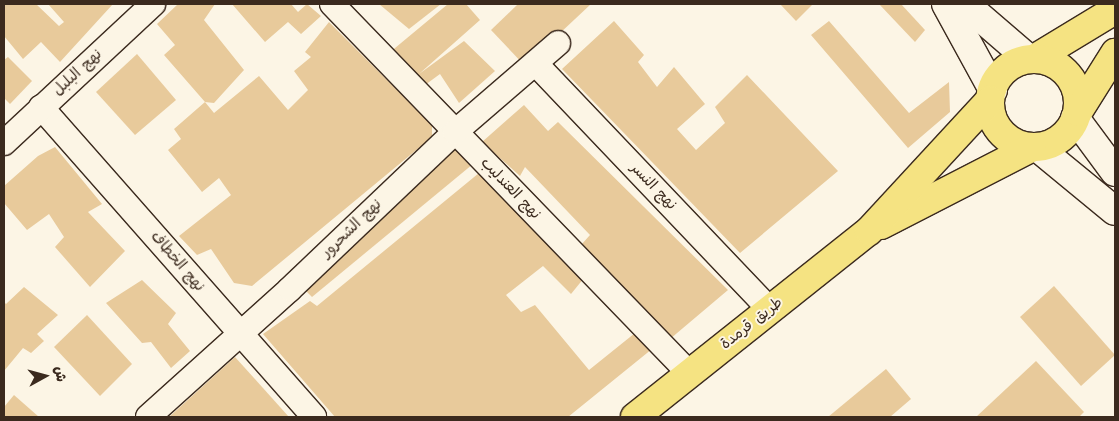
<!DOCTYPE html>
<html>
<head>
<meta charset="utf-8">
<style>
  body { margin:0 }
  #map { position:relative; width:1119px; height:421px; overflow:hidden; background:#fcf5e5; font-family:Kalam,"Playpen Sans Arabic",sans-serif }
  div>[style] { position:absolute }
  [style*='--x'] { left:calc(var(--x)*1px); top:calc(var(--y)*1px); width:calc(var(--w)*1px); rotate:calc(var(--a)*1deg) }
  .building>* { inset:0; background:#e8ca9b }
  .roads { filter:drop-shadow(1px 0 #3b2a1e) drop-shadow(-1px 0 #3b2a1e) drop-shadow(0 1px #3b2a1e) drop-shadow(0 -1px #3b2a1e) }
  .minor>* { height:24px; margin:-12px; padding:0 12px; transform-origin:12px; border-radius:12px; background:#fcf5e5 }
  .secondary>* { height:28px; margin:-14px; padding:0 14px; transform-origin:14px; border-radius:14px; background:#fcf5e5 }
  .primary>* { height:28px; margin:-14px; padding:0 14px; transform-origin:14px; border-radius:14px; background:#f5e382 }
  .primary>.ring { margin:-14px; padding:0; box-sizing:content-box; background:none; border:28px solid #f5e382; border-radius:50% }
  span { translate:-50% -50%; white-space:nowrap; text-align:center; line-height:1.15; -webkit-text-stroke:4px #fcf5e5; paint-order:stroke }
  .street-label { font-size:15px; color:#3b2a1e }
  .frame { position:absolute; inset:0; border:5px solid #3b2a1e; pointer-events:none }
  .north { position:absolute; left:20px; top:351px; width:50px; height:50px; -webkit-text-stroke:4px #fcf5e5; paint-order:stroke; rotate:83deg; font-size:14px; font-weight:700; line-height:20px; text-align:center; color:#3b2a1e }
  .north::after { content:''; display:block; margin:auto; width:18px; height:22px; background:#3b2a1e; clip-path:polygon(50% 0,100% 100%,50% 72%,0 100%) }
</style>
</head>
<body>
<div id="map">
  <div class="building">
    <div style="clip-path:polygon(4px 4px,36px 4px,59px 26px,64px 22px,48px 4px,113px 4px,60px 62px,41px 42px,23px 59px,4px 36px)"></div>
    <div style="clip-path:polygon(178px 4px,215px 4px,204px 20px,244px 70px,214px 103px,205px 102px,164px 55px,175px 45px,157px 24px)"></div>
    <div style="clip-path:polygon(232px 4px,291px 4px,298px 12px,307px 4px,321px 16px,301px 34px,288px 22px,265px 42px)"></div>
    <div style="clip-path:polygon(379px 4px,441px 4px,409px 29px)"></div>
    <div style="clip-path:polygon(448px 4px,466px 4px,480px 20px,419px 74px,464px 41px,495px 71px,459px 103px,440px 74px,425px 85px,389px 53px)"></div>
    <div style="clip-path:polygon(518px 4px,591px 4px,525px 66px,491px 30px)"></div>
    <div style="clip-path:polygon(780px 4px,813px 4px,796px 21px)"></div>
    <div style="clip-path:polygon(879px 4px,901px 4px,925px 30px,915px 42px)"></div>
    <div style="clip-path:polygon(614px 21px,644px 55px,638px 62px,657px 87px,674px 67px,705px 104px,677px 129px,696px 150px,725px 123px,715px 107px,747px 75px,838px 171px,740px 253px,562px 69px)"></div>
    <div style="clip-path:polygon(829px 21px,909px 113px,949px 82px,950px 112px,908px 148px,811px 35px)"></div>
    <div style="clip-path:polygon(329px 22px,432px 125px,432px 137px,252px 286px,234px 283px,211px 249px,197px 255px,179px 236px,231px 195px,219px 178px,202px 192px,168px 150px,181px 139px,174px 129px,205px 102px,214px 113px,259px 76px,288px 110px,308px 90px,294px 71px,311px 57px,305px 52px)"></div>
    <div style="clip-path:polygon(137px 54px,176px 100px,135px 135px,96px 92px)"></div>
    <div style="clip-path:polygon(8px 57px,32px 81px,10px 104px,4px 98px,4px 60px)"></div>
    <div style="clip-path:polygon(524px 105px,548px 131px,558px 122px,728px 290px,670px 339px,581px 245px,590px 235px,525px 167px,520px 176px,482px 142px)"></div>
    <div style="clip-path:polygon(55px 147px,102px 204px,88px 212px,125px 251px,90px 287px,55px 247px,64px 237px,49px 214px,27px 230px,4px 203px,4px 186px,38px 156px)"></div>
    <div style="clip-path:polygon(459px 147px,473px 164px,312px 297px,297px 282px,449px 148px)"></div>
    <div style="clip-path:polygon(479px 173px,584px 278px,571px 294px,543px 266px,506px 295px,521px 312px,535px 305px,589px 370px,635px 333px,652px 349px,568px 417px,335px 417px,263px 334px,310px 301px,317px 306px)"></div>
    <div style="clip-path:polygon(142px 280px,176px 313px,168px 324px,190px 351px,171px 368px,151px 342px,142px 343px,106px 303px)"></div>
    <div style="clip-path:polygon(1054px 286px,1115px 355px,1081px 386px,1020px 317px)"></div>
    <div style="clip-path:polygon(24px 287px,58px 315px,37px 334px,44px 341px,31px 353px,23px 348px,4px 371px,4px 302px,6px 304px)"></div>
    <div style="clip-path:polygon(87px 315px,132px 364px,100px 396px,54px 347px)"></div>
    <div style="clip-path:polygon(235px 357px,289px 417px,169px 417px)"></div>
    <div style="clip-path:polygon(1036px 361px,1084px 412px,1079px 417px,976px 417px)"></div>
    <div style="clip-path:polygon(886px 369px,911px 399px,890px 417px,828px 417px)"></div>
    <div style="clip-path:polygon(14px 395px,39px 417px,4px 417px,4px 407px)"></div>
  </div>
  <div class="roads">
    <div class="minor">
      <div style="--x:332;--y:4;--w:513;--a:45.95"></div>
      <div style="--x:536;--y:64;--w:340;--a:46.4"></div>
      <div style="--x:41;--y:107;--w:413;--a:48.6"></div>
      <div style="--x:4;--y:143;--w:204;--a:-43"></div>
      <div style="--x:148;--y:417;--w:191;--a:-42"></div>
      <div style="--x:290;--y:289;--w:228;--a:-43.6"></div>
      <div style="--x:455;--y:132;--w:136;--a:-40.8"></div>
    </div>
    <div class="secondary">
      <div style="--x:946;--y:4;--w:98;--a:61.3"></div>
      <div style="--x:965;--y:4;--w:84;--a:40.7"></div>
      <div style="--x:1075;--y:118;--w:67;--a:53.5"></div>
      <div style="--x:1037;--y:147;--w:101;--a:39.4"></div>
    </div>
    <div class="primary">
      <div style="--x:1034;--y:59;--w:95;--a:-31.2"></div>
      <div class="ring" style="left:990px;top:59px;width:60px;height:60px"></div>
      <div style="--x:1078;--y:112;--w:70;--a:-57.9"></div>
      <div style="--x:881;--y:225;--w:169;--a:-27.2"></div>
      <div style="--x:635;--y:417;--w:299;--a:-38.5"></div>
      <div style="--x:869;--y:231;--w:178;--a:-47.3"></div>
    </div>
  </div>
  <div class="street-label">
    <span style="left:78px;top:73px;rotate:-43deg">نهج البلبل</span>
    <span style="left:653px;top:187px;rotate:46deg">نهج النسر</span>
    <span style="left:510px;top:189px;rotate:46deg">نهج العندليب</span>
    <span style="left:352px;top:229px;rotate:-44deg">نهج الشحرور</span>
    <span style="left:177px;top:262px;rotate:49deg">نهج الخطاف</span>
    <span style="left:752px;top:324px;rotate:-38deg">طريق قرمدة</span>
  </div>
  <div class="frame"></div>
  <div class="north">ش</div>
</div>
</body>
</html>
